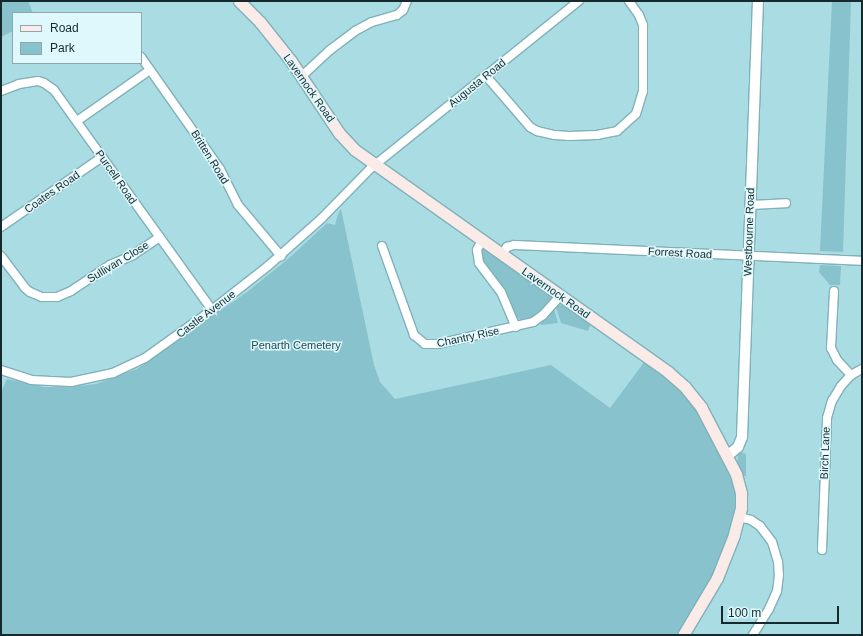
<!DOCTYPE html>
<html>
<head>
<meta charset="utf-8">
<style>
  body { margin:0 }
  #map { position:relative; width:863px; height:636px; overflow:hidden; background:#aadce4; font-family:Arial,sans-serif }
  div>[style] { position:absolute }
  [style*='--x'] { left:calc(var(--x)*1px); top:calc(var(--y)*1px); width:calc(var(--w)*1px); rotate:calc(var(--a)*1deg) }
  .green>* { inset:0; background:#88c2cc }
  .roads { filter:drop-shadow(1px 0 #80b1b9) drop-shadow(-1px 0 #80b1b9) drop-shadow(0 1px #80b1b9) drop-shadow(0 -1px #80b1b9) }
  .minor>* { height:8px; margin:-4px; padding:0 4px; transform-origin:4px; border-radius:4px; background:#fff }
  .tertiary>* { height:10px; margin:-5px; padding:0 5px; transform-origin:5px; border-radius:5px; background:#fff }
  .secondary>* { height:11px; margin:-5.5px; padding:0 5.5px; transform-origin:5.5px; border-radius:5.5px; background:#fbebe8 }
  span { translate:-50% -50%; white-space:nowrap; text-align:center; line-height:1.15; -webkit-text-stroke:3px #dff8fc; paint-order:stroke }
  .street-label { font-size:11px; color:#162a2e }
  .park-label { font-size:11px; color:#1e4950 }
  .frame { position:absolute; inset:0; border:2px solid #162a2e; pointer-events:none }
  .legend { position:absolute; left:12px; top:12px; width:130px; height:52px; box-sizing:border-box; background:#dff8fc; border:1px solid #8fa6aa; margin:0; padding:5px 7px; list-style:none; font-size:12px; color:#162a2e }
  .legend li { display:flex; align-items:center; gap:8px; height:20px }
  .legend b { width:20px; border:1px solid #8fa6aa }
  .scale { position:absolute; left:721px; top:606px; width:118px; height:18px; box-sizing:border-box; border:2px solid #162a2e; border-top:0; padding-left:5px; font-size:12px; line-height:14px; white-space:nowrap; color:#162a2e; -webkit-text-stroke:3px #dff8fc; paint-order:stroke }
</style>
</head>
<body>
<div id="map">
  <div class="green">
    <div style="clip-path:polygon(1px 1px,28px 1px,33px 13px,13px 13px,13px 31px,1px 37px)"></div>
    <div style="clip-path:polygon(832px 1px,851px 1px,843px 252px,820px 251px)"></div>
    <div style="clip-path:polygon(341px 209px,374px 365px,380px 382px,395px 399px,551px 365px,610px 408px,645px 361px,670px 379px,691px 402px,700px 415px,732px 479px,737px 500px,734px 520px,714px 574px,678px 635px,1px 635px,1px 392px,7px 379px,44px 387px,70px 387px,96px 384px,137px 369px,247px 292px,288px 259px,327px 223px,335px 225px,338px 214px)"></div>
    <div style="clip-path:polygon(484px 248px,551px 294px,553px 299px,535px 318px,524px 322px,517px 317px,482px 263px,481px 251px)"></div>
    <div style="clip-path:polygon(820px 265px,841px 266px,840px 285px,830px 285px,819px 272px)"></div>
    <div style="clip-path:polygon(562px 304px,591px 323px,588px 331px,561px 323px,556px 307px)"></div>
    <div style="clip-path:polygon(554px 309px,558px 323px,541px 325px,540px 322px)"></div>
    <div style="clip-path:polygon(740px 452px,746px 454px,746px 476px,742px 476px,737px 463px,738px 456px)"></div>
  </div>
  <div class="roads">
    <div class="minor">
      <div style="--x:141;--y:57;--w:137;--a:54.8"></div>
      <div style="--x:220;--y:169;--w:40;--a:63.4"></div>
      <div style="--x:238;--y:205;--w:67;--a:49.9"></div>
      <div style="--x:302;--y:76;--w:38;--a:-43"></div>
      <div style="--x:330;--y:50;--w:31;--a:-37"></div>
      <div style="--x:355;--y:31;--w:19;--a:-28"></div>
      <div style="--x:372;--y:22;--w:26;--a:-16"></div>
      <div style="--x:397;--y:15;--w:8;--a:-40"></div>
      <div style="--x:403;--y:10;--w:10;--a:-66"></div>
      <div style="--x:486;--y:76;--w:67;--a:49.2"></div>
      <div style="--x:530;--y:127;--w:8;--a:30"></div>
      <div style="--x:537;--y:131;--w:18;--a:13"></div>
      <div style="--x:555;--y:135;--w:14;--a:4"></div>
      <div style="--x:569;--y:136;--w:28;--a:-2"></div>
      <div style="--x:597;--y:135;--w:20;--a:-11"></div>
      <div style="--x:617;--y:131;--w:25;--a:-42"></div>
      <div style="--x:636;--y:114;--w:24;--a:-73"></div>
      <div style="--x:643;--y:91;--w:66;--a:-90"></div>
      <div style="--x:643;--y:25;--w:11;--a:-112"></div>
      <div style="--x:639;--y:15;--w:17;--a:-126"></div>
      <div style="--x:1;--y:91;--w:19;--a:-21"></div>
      <div style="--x:19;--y:84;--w:19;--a:-9"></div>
      <div style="--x:38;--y:81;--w:6;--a:18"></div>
      <div style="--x:44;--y:83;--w:12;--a:35"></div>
      <div style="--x:54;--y:90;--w:271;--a:54.3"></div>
      <div style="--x:77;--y:121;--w:89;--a:-34.9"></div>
      <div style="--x:750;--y:205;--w:36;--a:-3"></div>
      <div style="--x:1;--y:227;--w:123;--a:-34.7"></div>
      <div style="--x:482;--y:240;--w:11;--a:117"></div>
      <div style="--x:477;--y:250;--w:13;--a:81"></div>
      <div style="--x:479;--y:263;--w:36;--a:53"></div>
      <div style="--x:501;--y:292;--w:38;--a:67"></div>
      <div style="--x:382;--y:246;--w:95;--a:70.2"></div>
      <div style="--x:414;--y:335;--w:14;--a:39"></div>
      <div style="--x:425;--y:344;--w:13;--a:0"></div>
      <div style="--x:438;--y:344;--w:98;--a:-13"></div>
      <div style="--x:533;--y:322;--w:12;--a:-35"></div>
      <div style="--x:543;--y:315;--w:25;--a:-48"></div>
      <div style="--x:502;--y:254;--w:9;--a:-54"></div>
      <div style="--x:507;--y:247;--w:7;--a:-16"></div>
      <div style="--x:514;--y:245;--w:348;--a:2.6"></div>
      <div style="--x:1;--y:256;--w:40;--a:53"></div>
      <div style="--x:25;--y:288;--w:6;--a:39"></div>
      <div style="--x:30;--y:292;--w:13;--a:23"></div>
      <div style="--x:42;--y:297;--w:15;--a:0"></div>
      <div style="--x:57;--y:297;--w:15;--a:-23"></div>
      <div style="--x:71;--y:291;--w:47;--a:-33.7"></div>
      <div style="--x:110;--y:265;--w:25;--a:-23"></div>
      <div style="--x:133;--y:255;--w:32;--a:-34"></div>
      <div style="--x:834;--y:291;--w:57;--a:93"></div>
      <div style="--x:831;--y:348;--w:13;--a:63"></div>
      <div style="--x:837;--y:360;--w:21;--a:47"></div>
      <div style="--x:1;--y:370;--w:32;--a:18"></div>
      <div style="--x:31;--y:380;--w:40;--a:2.9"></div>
      <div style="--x:71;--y:382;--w:43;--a:-12.1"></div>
      <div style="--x:113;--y:373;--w:35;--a:-25"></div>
      <div style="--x:145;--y:358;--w:82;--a:-35.6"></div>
      <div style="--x:212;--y:310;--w:71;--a:-38.2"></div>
      <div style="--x:268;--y:266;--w:72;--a:-41.6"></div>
      <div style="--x:322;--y:218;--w:70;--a:-45.6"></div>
      <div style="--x:371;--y:168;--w:267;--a:-38.8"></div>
      <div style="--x:739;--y:517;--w:12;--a:14"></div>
      <div style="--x:751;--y:520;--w:11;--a:34"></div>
      <div style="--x:760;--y:526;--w:20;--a:53"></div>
      <div style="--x:772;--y:542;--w:21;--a:73"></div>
      <div style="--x:778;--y:562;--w:13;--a:86"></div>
      <div style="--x:779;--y:575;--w:16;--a:97"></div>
      <div style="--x:777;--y:591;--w:20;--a:114"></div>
      <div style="--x:769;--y:609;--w:31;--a:122"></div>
      <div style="--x:822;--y:550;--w:132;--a:-87.8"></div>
      <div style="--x:827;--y:418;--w:18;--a:-74"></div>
      <div style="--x:832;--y:401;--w:17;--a:-59"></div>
      <div style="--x:841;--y:386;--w:15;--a:-48"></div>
      <div style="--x:851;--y:375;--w:13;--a:-29"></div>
    </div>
    <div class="tertiary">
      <div style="--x:727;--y:456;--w:14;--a:-39"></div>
      <div style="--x:738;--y:447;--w:11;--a:-68"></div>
      <div style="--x:742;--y:437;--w:436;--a:-87.9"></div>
    </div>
    <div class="secondary">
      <div style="--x:239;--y:1;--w:30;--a:45"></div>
      <div style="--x:260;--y:22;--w:50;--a:51.5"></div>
      <div style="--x:291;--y:61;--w:87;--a:56.3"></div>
      <div style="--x:339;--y:133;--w:23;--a:47"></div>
      <div style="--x:355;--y:150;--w:384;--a:35.3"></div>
      <div style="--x:668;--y:372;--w:23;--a:41"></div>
      <div style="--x:685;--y:387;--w:26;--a:51"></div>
      <div style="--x:701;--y:407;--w:76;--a:62.4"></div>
      <div style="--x:736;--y:474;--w:20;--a:75"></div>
      <div style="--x:741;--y:493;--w:15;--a:90"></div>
      <div style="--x:741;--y:508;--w:28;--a:105"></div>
      <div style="--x:734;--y:535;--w:46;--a:111.6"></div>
      <div style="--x:717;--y:578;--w:66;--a:120.8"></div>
    </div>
  </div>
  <div class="street-label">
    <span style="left:477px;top:83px;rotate:-39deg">Augusta Road</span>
    <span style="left:309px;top:88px;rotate:55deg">Lavernock Road</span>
    <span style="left:210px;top:157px;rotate:58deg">Britten Road</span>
    <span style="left:116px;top:177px;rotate:55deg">Purcell Road</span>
    <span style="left:52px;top:192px;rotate:-35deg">Coates Road</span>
    <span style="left:749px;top:232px;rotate:-88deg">Westbourne Road</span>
    <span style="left:680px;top:253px;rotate:3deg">Forrest Road</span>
    <span style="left:118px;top:262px;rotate:-31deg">Sullivan Close</span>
    <span style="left:556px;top:293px;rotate:35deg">Lavernock Road</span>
    <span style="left:206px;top:314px;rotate:-37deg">Castle Avenue</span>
    <span style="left:468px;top:337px;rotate:-12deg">Chantry Rise</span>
    <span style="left:825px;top:453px;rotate:-88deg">Birch Lane</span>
  </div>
  <div class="park-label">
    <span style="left:296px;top:345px">Penarth Cemetery</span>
  </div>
  <div class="frame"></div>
  <ul class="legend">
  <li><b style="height:5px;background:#fbebe8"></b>Road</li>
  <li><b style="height:11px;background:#88c2cc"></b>Park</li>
  </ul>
  <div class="scale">100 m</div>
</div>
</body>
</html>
